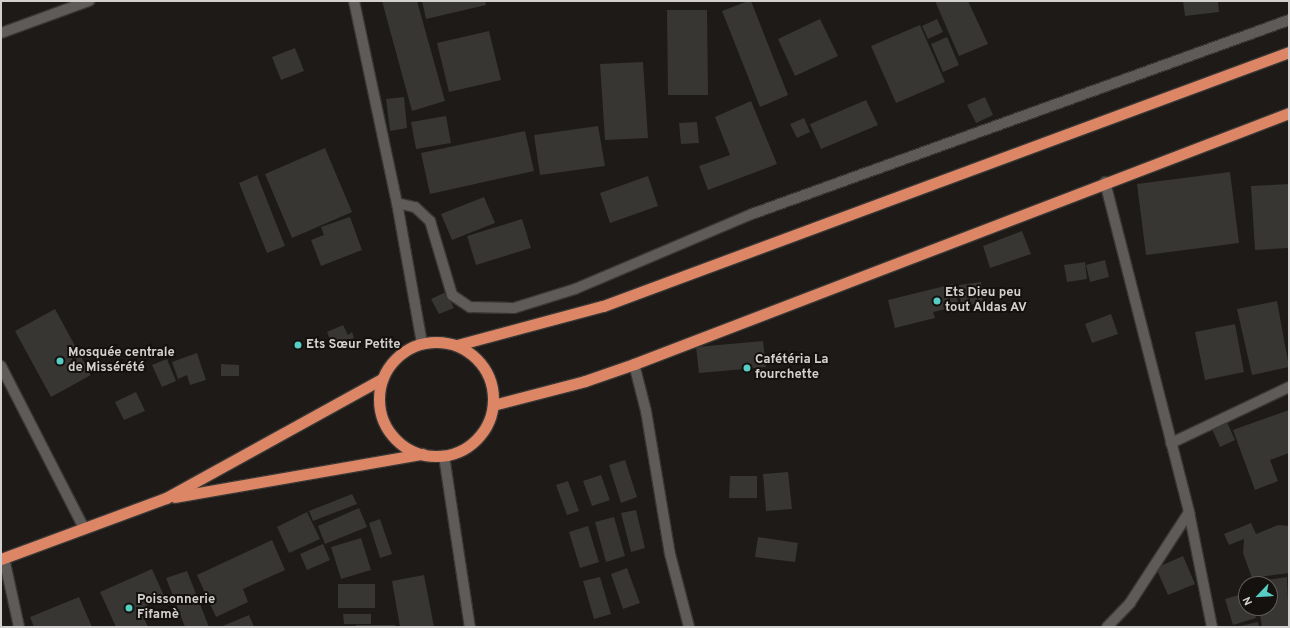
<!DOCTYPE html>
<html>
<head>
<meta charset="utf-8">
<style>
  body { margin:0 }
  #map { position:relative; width:1290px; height:628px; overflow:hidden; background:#1d1a18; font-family:Overpass,sans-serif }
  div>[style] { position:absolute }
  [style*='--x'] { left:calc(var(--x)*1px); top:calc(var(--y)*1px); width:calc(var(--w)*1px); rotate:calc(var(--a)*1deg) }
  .building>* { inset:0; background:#373633 }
  .roads { filter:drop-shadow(1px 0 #383735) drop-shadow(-1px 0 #383735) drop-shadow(0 1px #383735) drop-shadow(0 -1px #383735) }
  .minor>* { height:10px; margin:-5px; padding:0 5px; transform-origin:5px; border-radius:5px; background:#5e5b59 }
  .secondary>* { height:10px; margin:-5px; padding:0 5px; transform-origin:5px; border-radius:5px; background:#5e5b59 }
  .trunk>* { height:11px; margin:-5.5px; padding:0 5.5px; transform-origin:5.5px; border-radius:5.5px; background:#dc8666 }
  .trunk>.ring { margin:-5.5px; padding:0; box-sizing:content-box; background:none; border:11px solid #dc8666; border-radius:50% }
  .dots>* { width:11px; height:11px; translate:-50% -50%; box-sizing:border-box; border:2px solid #14110f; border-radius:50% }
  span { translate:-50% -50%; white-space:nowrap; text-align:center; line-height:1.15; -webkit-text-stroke:4px #14110f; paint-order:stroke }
  .poi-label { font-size:13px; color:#d2d1cf; font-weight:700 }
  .left { translate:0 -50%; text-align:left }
  .frame { position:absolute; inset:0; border:2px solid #d2d1cf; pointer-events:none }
  .north { position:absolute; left:1238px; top:576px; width:40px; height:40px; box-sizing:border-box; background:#14110f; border:1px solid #605e5c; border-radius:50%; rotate:245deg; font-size:11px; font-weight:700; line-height:16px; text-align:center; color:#d2d1cf }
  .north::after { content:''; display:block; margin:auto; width:14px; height:18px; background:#56cec3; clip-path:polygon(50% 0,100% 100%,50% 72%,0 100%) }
</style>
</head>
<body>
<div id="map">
  <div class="building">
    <div style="clip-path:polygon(382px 1px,417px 1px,445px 101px,412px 111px)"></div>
    <div style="clip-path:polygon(422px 1px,485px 1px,486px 5px,426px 19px)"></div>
    <div style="clip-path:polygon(748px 1px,751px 1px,788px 95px,760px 107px,722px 11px)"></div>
    <div style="clip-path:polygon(935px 1px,968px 1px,988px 44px,959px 56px)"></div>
    <div style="clip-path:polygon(1183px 1px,1218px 1px,1219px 12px,1185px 16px)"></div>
    <div style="clip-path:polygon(667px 10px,707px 10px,708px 95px,668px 95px)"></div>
    <div style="clip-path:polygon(820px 19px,838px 56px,795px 76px,778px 39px)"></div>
    <div style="clip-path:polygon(937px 19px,943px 32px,928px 39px,922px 26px)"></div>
    <div style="clip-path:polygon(920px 25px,945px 82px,896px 103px,871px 46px)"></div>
    <div style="clip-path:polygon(489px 31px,501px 80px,449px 92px,437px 43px)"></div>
    <div style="clip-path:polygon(947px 37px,959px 65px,943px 72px,931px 44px)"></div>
    <div style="clip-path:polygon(295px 48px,304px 71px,281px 80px,272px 57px)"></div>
    <div style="clip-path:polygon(643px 62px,648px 138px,605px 140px,600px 64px)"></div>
    <div style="clip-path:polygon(404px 97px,407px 128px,390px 131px,386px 99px)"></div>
    <div style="clip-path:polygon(985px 97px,993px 115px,976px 123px,967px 105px)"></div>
    <div style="clip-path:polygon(866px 100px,878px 125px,821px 149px,810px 124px)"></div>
    <div style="clip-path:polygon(751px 101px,777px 164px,708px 190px,699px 166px,730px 155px,715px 117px)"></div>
    <div style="clip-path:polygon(446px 116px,451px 143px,416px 149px,411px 122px)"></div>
    <div style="clip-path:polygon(804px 118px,810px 132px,797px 138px,790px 124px)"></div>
    <div style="clip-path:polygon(697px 122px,699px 143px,681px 144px,679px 123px)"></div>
    <div style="clip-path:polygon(598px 126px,605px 166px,540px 175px,534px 135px)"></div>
    <div style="clip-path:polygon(525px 131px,534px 171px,430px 194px,421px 153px)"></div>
    <div style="clip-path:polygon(325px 148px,352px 212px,292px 238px,265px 174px)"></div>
    <div style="clip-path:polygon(1230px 172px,1239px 243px,1146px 255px,1137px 184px)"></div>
    <div style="clip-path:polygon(257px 175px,285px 246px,267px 253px,239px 183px)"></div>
    <div style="clip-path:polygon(648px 176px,658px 206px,610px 223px,600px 193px)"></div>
    <div style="clip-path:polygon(1289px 184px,1289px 248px,1255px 250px,1251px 186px)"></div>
    <div style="clip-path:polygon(484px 197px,495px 223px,452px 240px,441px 214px)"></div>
    <div style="clip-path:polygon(350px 217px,362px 250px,321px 266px,311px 240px,324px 235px,321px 227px)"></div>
    <div style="clip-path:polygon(522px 219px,531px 248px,476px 265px,467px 236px)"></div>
    <div style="clip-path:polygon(1022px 231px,1031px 254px,990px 268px,983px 246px)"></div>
    <div style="clip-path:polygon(1105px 260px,1109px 277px,1090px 282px,1086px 265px)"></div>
    <div style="clip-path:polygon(1085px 262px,1087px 279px,1067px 282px,1064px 265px)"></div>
    <div style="clip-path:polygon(981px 282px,983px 303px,961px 306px,959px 285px)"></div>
    <div style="clip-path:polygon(953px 284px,959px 306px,933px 312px,935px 318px,895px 328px,888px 300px)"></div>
    <div style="clip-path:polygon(446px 292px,454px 308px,439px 314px,431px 299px)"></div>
    <div style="clip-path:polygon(1277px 301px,1289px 367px,1252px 375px,1237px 309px)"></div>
    <div style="clip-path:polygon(55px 309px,91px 375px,51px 397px,15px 331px)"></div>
    <div style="clip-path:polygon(1111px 314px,1118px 334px,1092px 343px,1085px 324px)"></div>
    <div style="clip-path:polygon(1235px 324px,1244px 372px,1205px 380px,1195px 332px)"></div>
    <div style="clip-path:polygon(343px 325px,348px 335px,352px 332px,354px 338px,333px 347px,327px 332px)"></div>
    <div style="clip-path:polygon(763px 341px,766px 367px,699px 373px,696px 347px)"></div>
    <div style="clip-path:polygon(197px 353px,206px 380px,190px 385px,187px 375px,178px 379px,172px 362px)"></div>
    <div style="clip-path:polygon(167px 359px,176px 381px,162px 387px,152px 365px)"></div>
    <div style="clip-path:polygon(221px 364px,239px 365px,239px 376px,221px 376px)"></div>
    <div style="clip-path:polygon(136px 392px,145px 411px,124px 420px,115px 402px)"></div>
    <div style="clip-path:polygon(1289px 410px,1289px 453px,1270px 460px,1278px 481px,1255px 490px,1233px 430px)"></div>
    <div style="clip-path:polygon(1227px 422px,1235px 440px,1220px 447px,1212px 429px)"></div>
    <div style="clip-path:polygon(625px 460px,637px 497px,621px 503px,609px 465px)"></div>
    <div style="clip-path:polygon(788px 472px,792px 509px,766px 511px,763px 474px)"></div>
    <div style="clip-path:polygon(601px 475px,610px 500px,592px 506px,583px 481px)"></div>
    <div style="clip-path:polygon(730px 476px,757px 476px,757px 498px,729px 498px)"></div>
    <div style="clip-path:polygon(568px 481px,579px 511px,567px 515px,556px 485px)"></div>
    <div style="clip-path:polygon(352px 494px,357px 504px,313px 521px,309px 511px)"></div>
    <div style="clip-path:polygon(359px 508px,367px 527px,325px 544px,318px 526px)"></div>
    <div style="clip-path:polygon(636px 510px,645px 548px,631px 552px,621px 513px)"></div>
    <div style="clip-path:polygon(307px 512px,320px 539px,289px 553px,277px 527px)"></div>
    <div style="clip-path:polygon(614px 517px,625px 556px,606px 562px,595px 522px)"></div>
    <div style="clip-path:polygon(380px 519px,392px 554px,380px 558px,369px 523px)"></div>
    <div style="clip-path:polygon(1251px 523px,1256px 534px,1278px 525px,1289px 526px,1289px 573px,1252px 578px,1243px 553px,1244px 539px,1229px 545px,1224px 534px)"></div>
    <div style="clip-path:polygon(588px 526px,599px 562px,580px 568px,569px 532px)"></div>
    <div style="clip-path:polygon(758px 537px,798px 543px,795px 562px,755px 557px)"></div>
    <div style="clip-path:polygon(361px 538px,371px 570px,341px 579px,331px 547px)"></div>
    <div style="clip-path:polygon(272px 540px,285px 570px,243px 589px,248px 602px,216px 617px,197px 575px)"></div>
    <div style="clip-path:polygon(323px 544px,330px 560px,307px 570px,300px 554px)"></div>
    <div style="clip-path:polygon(1183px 556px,1195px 584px,1168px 595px,1156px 568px)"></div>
    <div style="clip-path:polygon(627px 568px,640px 603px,623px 609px,611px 574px)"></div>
    <div style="clip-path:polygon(152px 569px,165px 598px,140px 609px,148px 627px,116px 627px,100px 592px)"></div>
    <div style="clip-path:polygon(187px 571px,209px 627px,185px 627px,166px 578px)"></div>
    <div style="clip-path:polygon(424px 575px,434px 627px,400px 627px,392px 581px)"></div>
    <div style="clip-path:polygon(600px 577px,611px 614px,594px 619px,583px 581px)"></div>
    <div style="clip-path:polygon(1287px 577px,1289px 626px,1262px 627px,1259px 608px,1270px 608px,1270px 584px,1254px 582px)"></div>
    <div style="clip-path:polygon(338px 584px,375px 584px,375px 608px,338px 608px)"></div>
    <div style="clip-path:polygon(1246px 593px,1246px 608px,1253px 608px,1256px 618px,1233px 625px,1225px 599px)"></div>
    <div style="clip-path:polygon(79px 597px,92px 627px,34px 627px,30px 617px)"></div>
    <div style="clip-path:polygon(343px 614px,371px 614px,371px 624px,344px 624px)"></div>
    <div style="clip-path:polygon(249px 615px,254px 627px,220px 627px)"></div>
    <div style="clip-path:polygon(1258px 622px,1259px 627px,1240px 627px,1240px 626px)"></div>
    <div style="clip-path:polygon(356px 625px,395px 625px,395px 627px,356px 627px)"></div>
  </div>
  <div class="roads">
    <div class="minor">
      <div style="--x:1;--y:33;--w:94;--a:-20"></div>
      <div style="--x:1105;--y:182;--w:341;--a:75.7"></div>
      <div style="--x:1189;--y:512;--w:117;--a:78.7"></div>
      <div style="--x:397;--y:203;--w:18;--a:13"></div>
      <div style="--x:415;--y:207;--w:21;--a:43"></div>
      <div style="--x:430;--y:221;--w:77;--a:73.4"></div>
      <div style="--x:452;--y:295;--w:22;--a:34"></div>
      <div style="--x:470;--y:307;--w:44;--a:1.3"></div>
      <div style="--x:514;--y:308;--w:64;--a:-17.3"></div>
      <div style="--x:575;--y:289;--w:192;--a:-23"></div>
      <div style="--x:752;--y:214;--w:571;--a:-19.86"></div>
      <div style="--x:634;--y:364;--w:49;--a:75.7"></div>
      <div style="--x:646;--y:411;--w:145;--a:80.5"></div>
      <div style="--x:670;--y:554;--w:75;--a:75.4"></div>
      <div style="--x:1;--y:366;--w:182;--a:62.9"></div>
      <div style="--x:1171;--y:443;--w:131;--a:-25.4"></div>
      <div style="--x:4;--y:558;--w:71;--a:77.7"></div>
      <div style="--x:1107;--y:627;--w:33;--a:-46"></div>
      <div style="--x:1130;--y:603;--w:108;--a:-57"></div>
    </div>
    <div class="secondary">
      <div style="--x:354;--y:1;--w:207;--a:78"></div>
      <div style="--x:397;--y:203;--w:142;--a:79.9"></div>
      <div style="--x:444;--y:456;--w:173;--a:81.4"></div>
    </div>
    <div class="trunk">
      <div class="ring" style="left:379px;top:342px;width:103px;height:103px"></div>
      <div style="--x:457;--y:345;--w:151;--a:-15"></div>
      <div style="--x:603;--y:306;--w:732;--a:-20.32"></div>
      <div style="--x:493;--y:405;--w:95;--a:-14.6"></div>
      <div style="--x:585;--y:381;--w:52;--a:-19.1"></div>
      <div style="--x:634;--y:364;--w:701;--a:-20.97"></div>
      <div style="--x:175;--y:497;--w:251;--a:-9.9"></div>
      <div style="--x:1;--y:559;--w:176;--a:-20.3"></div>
      <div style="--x:166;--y:498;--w:247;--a:-28.9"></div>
    </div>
  </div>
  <div class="dots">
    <div style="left:937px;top:301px;background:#56cec3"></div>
    <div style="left:298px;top:345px;background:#56cec3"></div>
    <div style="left:60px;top:361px;background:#56cec3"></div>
    <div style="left:747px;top:368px;background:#56cec3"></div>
    <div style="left:129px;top:608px;background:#56cec3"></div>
  </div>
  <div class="poi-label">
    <span class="left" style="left:945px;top:301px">Ets Dieu peu<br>tout Aldas AV</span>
    <span class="left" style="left:306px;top:345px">Ets Sœur Petite</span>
    <span class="left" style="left:68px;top:361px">Mosquée centrale<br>de Missérété</span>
    <span class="left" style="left:755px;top:368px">Cafétéria La<br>fourchette</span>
    <span class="left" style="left:137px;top:608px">Poissonnerie<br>Fifamè</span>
  </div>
  <div class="frame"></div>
  <div class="north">N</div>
</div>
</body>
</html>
